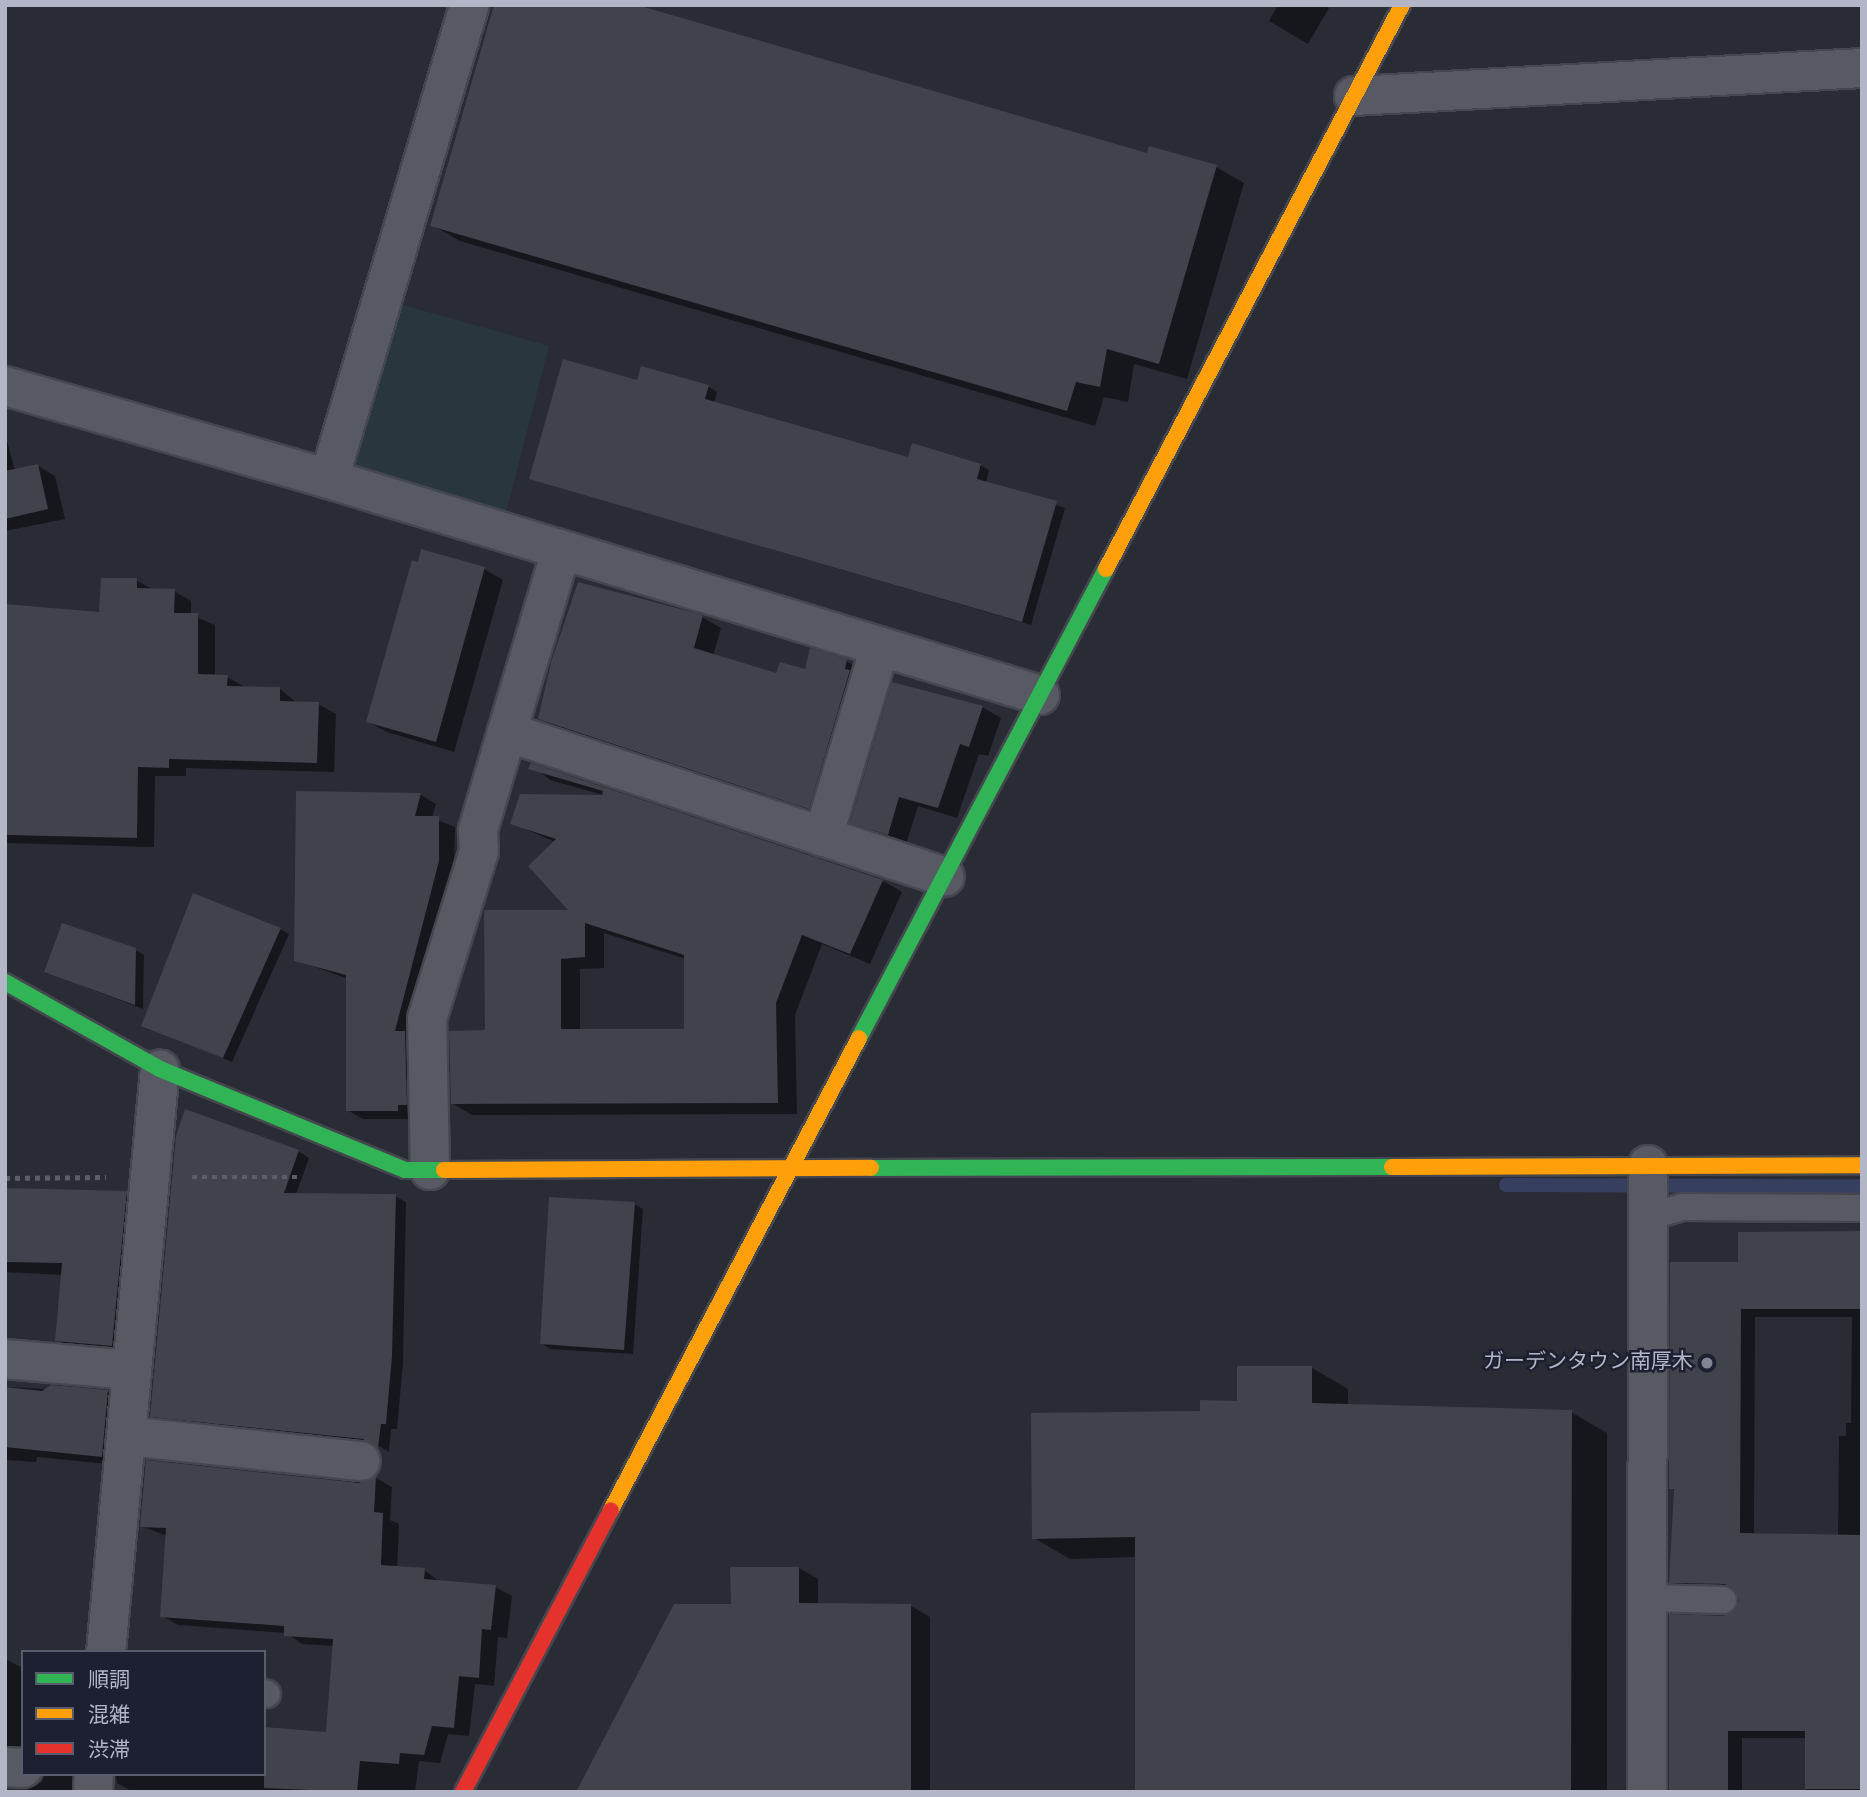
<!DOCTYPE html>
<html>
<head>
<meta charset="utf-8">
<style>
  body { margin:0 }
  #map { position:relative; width:1867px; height:1797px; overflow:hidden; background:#292c35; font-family:Overpass,"Noto Sans JP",sans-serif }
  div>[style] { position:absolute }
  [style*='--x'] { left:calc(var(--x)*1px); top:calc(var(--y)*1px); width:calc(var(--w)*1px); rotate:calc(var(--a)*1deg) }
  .green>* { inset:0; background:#29363e }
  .shadow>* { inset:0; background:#0007 }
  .stream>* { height:14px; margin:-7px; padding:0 7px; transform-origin:7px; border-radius:7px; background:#373f60 }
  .building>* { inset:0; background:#40424c }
  .path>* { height:4.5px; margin-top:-2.25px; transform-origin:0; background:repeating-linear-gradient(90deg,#5b5e66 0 5px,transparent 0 10px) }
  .roads { filter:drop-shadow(2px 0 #45474f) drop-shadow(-2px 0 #45474f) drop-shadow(0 2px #45474f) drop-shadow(0 -2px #45474f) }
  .lane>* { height:26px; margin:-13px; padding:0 13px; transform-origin:13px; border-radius:13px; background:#585a63 }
  .street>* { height:38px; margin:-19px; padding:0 19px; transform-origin:19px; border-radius:19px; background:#585a63 }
  .fast>* { height:16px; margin:-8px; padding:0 8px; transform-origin:8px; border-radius:8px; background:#30b455 }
  .slow>* { height:16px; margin:-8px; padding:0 8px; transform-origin:8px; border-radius:8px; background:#ff9f0a }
  .jam>* { height:16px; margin:-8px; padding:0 8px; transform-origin:8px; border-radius:8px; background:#e5322d }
  .dots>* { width:19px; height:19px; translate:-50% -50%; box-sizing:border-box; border:4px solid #1c2030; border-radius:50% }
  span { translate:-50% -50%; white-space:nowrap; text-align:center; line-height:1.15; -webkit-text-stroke:5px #1c2030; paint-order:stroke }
  .poi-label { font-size:21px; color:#b2b6c7 }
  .right { translate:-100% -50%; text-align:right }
  .frame { position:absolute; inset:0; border:7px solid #b2b6c7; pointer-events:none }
  .legend { position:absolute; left:21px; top:1650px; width:245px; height:126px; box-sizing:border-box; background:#1c2030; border:2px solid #585c6c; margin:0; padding:9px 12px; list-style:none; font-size:21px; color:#b2b6c7 }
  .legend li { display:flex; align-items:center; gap:14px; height:35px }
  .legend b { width:35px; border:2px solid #585c6c }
</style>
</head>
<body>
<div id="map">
  <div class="green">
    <div style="clip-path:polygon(396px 303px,549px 346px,506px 513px,362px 472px,356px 464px)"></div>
  </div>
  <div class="shadow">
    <div style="clip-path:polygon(1278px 5px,1325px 5px,1329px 8px,1308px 44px,1269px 21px)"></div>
    <div style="clip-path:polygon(1216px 167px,1244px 183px,1187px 379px,1134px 364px,1128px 402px,1104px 397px,1095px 426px,460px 241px,432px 225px)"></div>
    <div style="clip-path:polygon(642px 368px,709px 387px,717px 392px,714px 403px,909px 459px,980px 465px,989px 470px,986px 483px,1065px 508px,1031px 625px,531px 479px,638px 382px)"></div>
    <div style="clip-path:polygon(5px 433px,15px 471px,38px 466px,55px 476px,65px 519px,5px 531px)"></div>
    <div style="clip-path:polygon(484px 569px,503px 580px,454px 752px,387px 732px,368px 722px)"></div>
    <div style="clip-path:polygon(136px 580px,154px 590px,174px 591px,191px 601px,191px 615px,215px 625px,215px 676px,227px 677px,245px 687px,280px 689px,297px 703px,318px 704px,336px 714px,334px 772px,186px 768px,186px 776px,155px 776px,154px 847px,5px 843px,5px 606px,101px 614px)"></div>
    <div style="clip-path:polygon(702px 617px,721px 628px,713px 656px,777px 676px,846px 661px,865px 672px,828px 818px,559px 729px,540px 718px)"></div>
    <div style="clip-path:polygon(982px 707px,1001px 718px,988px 756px,979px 754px,957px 818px,918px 806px,906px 844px,852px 822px)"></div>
    <div style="clip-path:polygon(evenodd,532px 765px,883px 881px,902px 892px,870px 964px,822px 944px,795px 1015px,797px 1114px,472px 1115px,452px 1103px,486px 1032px,572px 911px,555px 842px,512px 823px,607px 796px,550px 780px,532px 765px,604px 933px,686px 959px,686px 1031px,580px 1031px,580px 969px,604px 968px,604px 933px)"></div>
    <div style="clip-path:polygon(298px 793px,421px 795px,436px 804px,432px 818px,455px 827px,454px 871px,413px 1119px,363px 1119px,347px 1110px,348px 979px,296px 960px)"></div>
    <div style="clip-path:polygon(280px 929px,289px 934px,232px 1062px,150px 1027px)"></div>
    <div style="clip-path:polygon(135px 950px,144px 955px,143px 1009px,46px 972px)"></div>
    <div style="clip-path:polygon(298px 1151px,309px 1158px,296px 1194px,395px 1196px,406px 1202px,403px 1363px,397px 1429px,391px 1429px,389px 1452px,375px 1444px,162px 1422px,152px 1416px)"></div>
    <div style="clip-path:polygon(5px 1191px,126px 1193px,142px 1202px,128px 1355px,73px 1350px,57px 1340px,63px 1275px,5px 1272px)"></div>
    <div style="clip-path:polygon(634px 1204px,643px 1209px,633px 1354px,550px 1349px,541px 1343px)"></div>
    <div style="clip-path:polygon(evenodd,1862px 1233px,1862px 1792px,1806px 1792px,1807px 1738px,1742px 1738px,1742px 1792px,1671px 1792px,1724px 1617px,1737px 1610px,1741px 1600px,1736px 1592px,1686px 1591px,1671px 1582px,1676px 1491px,1671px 1488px,1740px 1264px,1862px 1233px,1755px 1317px,1852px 1317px,1851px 1423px,1846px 1423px,1846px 1436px,1839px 1436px,1838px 1536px,1754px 1535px,1755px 1317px)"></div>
    <div style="clip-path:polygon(1312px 1368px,1348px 1389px,1348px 1406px,1571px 1412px,1607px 1433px,1607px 1792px,1137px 1792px,1137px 1557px,1070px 1559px,1034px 1538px,1202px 1413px,1239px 1403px)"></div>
    <div style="clip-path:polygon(5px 1387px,108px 1392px,124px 1401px,118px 1465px,37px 1457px,36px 1462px,5px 1460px)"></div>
    <div style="clip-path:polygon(376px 1478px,392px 1487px,390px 1520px,399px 1524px,397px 1568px,424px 1570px,440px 1582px,495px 1587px,512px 1596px,507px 1638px,498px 1637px,494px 1686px,475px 1684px,469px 1736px,448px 1734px,440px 1763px,419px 1761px,415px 1792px,133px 1792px,117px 1783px,116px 1774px,264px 1774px,328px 1734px,335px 1646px,302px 1644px,286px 1633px,178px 1625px,162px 1616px,167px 1536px,141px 1526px)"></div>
    <div style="clip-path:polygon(799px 1568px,818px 1579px,818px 1605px,911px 1606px,930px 1617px,930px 1792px,578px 1792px,733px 1606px)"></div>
    <div style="clip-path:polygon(5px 1659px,23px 1668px,23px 1756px,5px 1766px)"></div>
    <div style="clip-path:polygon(45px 1774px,91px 1774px,83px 1792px,5px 1792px,23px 1792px,42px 1782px)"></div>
  </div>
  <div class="stream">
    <div style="--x:1506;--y:1185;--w:356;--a:0.2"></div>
  </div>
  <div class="building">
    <div style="clip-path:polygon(494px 5px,637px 5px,1147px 153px,1149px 146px,1217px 165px,1159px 364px,1107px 349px,1100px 387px,1076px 382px,1067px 411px,430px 226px)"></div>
    <div style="clip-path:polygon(563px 359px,637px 380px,641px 366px,709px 385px,705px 399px,908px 457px,912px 443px,981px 464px,977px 479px,1057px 501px,1022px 622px,529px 479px)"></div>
    <div style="clip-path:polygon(38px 464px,48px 509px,5px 519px,5px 471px)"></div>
    <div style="clip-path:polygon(421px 549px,485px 567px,436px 742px,366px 722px,412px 560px,418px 562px)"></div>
    <div style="clip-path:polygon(101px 578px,137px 578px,137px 588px,175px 589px,174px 613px,198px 613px,198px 674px,228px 675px,227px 686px,280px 687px,280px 701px,319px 702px,317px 763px,169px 759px,169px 768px,138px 767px,137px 838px,5px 835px,5px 604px,99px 612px)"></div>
    <div style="clip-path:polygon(578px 582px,703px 615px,694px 648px,776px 673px,780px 662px,805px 669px,810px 648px,847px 659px,845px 669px,850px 670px,809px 809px,538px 719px,551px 662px)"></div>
    <div style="clip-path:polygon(892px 682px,983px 706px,969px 747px,960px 744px,938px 808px,899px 797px,888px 835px,850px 823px)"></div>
    <div style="clip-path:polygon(evenodd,531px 763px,883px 880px,850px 954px,802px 935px,776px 1003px,778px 1103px,451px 1104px,449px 1031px,485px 1030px,484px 910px,568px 910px,528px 866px,556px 839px,510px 824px,520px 794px,602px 795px,603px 791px,528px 769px,531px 763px,585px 923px,684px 955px,684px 1029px,561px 1029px,561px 959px,585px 957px,585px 923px)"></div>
    <div style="clip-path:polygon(296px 791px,421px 793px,415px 816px,439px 816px,439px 861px,395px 1031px,405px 1031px,407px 1105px,398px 1105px,398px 1111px,346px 1111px,346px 975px,294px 961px)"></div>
    <div style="clip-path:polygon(193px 893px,281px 928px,223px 1058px,141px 1026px)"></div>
    <div style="clip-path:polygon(62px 923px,136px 948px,135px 1005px,44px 972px)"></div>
    <div style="clip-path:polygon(185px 1109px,299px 1150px,284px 1193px,396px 1194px,392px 1356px,386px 1424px,381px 1424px,378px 1448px,363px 1439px,150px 1417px,176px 1136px)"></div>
    <div style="clip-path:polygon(5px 1188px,127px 1191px,112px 1346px,55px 1341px,62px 1263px,5px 1262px)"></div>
    <div style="clip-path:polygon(549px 1197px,635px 1202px,624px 1350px,540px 1344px)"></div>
    <div style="clip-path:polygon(1862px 1231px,1862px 1309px,1741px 1309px,1740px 1533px,1862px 1535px,1862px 1789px,1805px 1789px,1805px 1731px,1728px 1731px,1728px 1792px,1669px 1792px,1669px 1614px,1723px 1616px,1736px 1609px,1739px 1600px,1732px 1587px,1724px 1584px,1669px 1583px,1674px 1489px,1669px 1489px,1670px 1262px,1738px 1262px,1738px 1232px)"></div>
    <div style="clip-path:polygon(1237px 1366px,1312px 1366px,1312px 1403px,1572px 1410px,1571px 1792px,1135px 1792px,1135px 1537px,1032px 1539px,1031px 1413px,1200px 1411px,1200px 1400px,1237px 1401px)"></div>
    <div style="clip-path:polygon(51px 1385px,108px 1390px,102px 1457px,5px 1447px,5px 1387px,42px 1391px)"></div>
    <div style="clip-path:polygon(146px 1460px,359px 1483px,376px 1476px,374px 1512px,383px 1513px,381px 1565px,425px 1568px,424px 1579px,496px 1585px,491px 1630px,482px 1629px,479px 1678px,459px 1676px,454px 1728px,432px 1726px,424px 1755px,400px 1753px,399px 1764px,360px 1761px,357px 1792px,264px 1788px,264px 1727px,326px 1732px,333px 1639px,284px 1636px,284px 1626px,160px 1617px,166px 1528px,140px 1527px)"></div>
    <div style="clip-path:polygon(730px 1567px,799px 1567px,799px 1603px,911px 1604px,911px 1792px,576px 1792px,674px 1604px,731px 1604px)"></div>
  </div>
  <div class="path">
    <div style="--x:192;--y:1177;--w:110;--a:0"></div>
    <div style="--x:5;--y:1178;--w:101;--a:-0.6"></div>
  </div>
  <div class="roads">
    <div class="lane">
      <div style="--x:1648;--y:1217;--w:35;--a:-16"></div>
      <div style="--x:1682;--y:1207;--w:180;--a:0.3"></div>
      <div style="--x:1647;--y:1598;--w:76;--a:1.5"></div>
      <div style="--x:264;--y:1693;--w:3;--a:18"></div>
    </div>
    <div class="street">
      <div style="--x:1354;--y:96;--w:509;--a:-3.15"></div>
      <div style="--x:5;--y:386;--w:337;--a:16"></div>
      <div style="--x:329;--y:479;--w:743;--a:16.9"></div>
      <div style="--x:329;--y:479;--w:494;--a:-73.5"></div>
      <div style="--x:561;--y:551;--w:189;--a:106.6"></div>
      <div style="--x:507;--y:732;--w:461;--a:18.3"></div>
      <div style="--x:823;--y:837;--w:198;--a:-73.3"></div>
      <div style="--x:430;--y:1170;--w:151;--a:-91.1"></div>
      <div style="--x:427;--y:1019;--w:176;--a:-72.8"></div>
      <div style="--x:479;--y:851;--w:21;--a:-93"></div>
      <div style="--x:478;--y:830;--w:102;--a:-73.5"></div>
      <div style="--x:5;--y:1359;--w:127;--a:5"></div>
      <div style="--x:126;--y:1436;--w:236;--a:6.1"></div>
      <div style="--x:106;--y:1652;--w:585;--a:-84.71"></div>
      <div style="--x:5;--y:1767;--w:18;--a:3"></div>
      <div style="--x:93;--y:1792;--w:18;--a:-87"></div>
      <div style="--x:1647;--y:1792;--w:627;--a:-89.91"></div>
    </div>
    <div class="fast">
      <div style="--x:5;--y:982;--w:178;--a:29.3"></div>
      <div style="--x:160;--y:1069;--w:265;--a:22.4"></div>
      <div style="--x:405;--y:1170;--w:39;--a:0"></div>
      <div style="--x:859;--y:1038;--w:530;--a:-62.23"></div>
      <div style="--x:871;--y:1168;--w:521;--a:-0.11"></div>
    </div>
    <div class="slow">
      <div style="--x:1106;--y:569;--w:637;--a:-62.31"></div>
      <div style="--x:1392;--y:1167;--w:470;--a:-0.2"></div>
      <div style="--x:444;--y:1170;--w:427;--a:-0.3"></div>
      <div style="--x:611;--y:1510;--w:533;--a:-62.28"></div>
    </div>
    <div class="jam">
      <div style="--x:463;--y:1792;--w:318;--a:-62.3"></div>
    </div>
  </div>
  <div class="dots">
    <div style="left:1707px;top:1363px;background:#828694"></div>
  </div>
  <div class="poi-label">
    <span class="right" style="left:1693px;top:1363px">ガーデンタウン南厚木</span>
  </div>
  <div class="frame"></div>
  <ul class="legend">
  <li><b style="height:9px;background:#30b455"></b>順調</li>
  <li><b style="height:9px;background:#ff9f0a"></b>混雑</li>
  <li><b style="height:9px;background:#e5322d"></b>渋滞</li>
  </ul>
</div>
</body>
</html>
